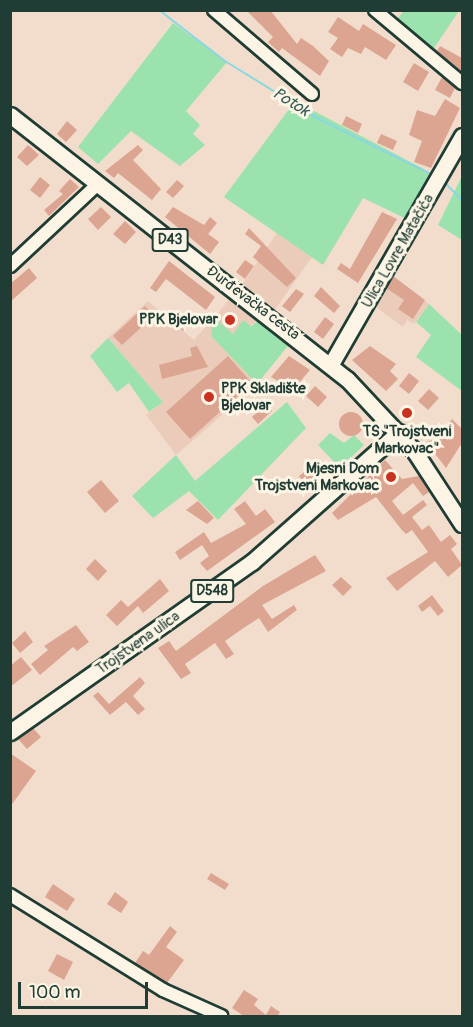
<!DOCTYPE html>
<html>
<head>
<meta charset="utf-8">
<style>
  body { margin:0 }
  #map { position:relative; width:473px; height:1027px; overflow:hidden; background:#f2ddcc; font-family:Pangolin,sans-serif }
  div>[style] { position:absolute }
  [style*='--x'] { left:calc(var(--x)*1px); top:calc(var(--y)*1px); width:calc(var(--w)*1px); rotate:calc(var(--a)*1deg) }
  .built>* { inset:0; background:#ebccbb }
  .green>* { inset:0; background:#9be2af }
  .stream>* { height:2px; margin:-1px; padding:0 1px; transform-origin:1px; border-radius:1px; background:#88d8e3 }
  .building>* { inset:0; background:#dca592 }
  .round { border-radius:50% }
  .roads { filter:drop-shadow(2px 0 #1f3d34) drop-shadow(-2px 0 #1f3d34) drop-shadow(0 2px #1f3d34) drop-shadow(0 -2px #1f3d34) }
  .minor>* { height:12px; margin:-6px; padding:0 6px; transform-origin:6px; border-radius:6px; background:#fcf5e5 }
  .major>* { height:15px; margin:-7.5px; padding:0 7.5px; transform-origin:7.5px; border-radius:7.5px; background:#fcf5e5 }
  .dots>* { width:16px; height:16px; translate:-50% -50%; box-sizing:border-box; border:3px solid #fcf5e5; border-radius:50% }
  span { translate:-50% -50%; white-space:nowrap; text-align:center; line-height:1.15; -webkit-text-stroke:6px #fcf5e5; paint-order:stroke }
  .shield-label span { padding:2px 4px; background:#fcf5e5; border:2px solid; border-radius:4px; -webkit-text-stroke-width:0 }
  .shield-label { font-size:14px; color:#1f3d34; font-weight:700 }
  .street-label { font-size:15px; color:#1f3d34 }
  .poi-label { font-size:15px; color:#1f3d34; font-weight:700 }
  .right { translate:-100% -50%; text-align:right }
  .left { translate:0 -50%; text-align:left }
  .water-label { font-size:16px; color:#345c57; font-style:italic }
  .frame { position:absolute; inset:0; border:12px solid #1f3d34; pointer-events:none }
  .scale { position:absolute; left:18px; top:982px; width:130px; height:27px; box-sizing:border-box; border:3px solid #1f3d34; border-top:0; padding-left:8px; font-size:18px; line-height:21px; white-space:nowrap; color:#1f3d34; -webkit-text-stroke:4px #fcf5e5; paint-order:stroke }
</style>
</head>
<body>
<div id="map">
  <div class="built">
    <div style="clip-path:polygon(277px 233px,312px 257px,274px 311px,241px 286px)"></div>
    <div style="clip-path:polygon(390px 274px,429px 304px,414px 324px,407px 320px,403px 327px,372px 304px)"></div>
    <div style="clip-path:polygon(237px 291px,261px 319px,233px 335px,212px 337px,257px 384px,176px 455px,146px 415px,163px 402px,108px 338px,148px 301px,194px 340px)"></div>
  </div>
  <div class="green">
    <div style="clip-path:polygon(404px 11px,459px 11px,428px 57px,392px 25px)"></div>
    <div style="clip-path:polygon(173px 23px,227px 62px,186px 111px,200px 125px,193px 134px,205px 145px,180px 166px,131px 131px,98px 164px,78px 147px)"></div>
    <div style="clip-path:polygon(295px 101px,435px 175px,415px 223px,363px 198px,323px 265px,224px 197px)"></div>
    <div style="clip-path:polygon(462px 176px,462px 240px,438px 225px)"></div>
    <div style="clip-path:polygon(429px 304px,462px 335px,462px 391px,416px 357px,431px 335px,416px 322px)"></div>
    <div style="clip-path:polygon(261px 319px,296px 336px,257px 384px,212px 337px,211px 327px,217px 320px,233px 334px,243px 320px,251px 326px)"></div>
    <div style="clip-path:polygon(108px 338px,163px 402px,149px 412px,129px 383px,117px 392px,90px 356px)"></div>
    <div style="clip-path:polygon(287px 402px,306px 428px,218px 520px,189px 491px,153px 518px,132px 496px,176px 455px,195px 481px)"></div>
    <div style="clip-path:polygon(330px 433px,344px 443px,354px 435px,364px 445px,340px 468px,318px 445px)"></div>
  </div>
  <div class="stream">
    <div style="--x:159;--y:10;--w:83;--a:37.7"></div>
    <div style="--x:225;--y:61;--w:110;--a:31.7"></div>
    <div style="--x:319;--y:119;--w:127;--a:26.2"></div>
    <div style="--x:444;--y:182;--w:25;--a:45"></div>
  </div>
  <div class="building">
    <div style="clip-path:polygon(246px 10px,270px 10px,297px 44px,301px 38px,313px 46px,329px 61px,320px 76px,282px 48px,279px 52px,268px 42px,273px 37px)"></div>
    <div style="clip-path:polygon(338px 17px,359px 31px,363px 24px,396px 45px,386px 60px,365px 47px,361px 54px,348px 48px,342px 57px,330px 49px,338px 38px,328px 32px)"></div>
    <div style="clip-path:polygon(440px 46px,462px 58px,462px 73px,437px 51px)"></div>
    <div style="clip-path:polygon(414px 63px,429px 72px,418px 91px,403px 82px)"></div>
    <div style="clip-path:polygon(442px 77px,455px 88px,450px 98px,435px 90px)"></div>
    <div style="clip-path:polygon(445px 99px,460px 108px,431px 168px,414px 162px,422px 141px,409px 135px,417px 110px,435px 116px)"></div>
    <div style="clip-path:polygon(346px 116px,362px 124px,358px 133px,342px 125px)"></div>
    <div style="clip-path:polygon(67px 121px,77px 130px,66px 142px,57px 134px)"></div>
    <div style="clip-path:polygon(381px 134px,397px 141px,393px 150px,377px 143px)"></div>
    <div style="clip-path:polygon(28px 145px,39px 155px,27px 166px,17px 157px)"></div>
    <div style="clip-path:polygon(138px 145px,143px 150px,133px 160px,161px 189px,152px 200px,118px 173px,114px 178px,105px 171px)"></div>
    <div style="clip-path:polygon(40px 177px,50px 185px,40px 198px,30px 190px)"></div>
    <div style="clip-path:polygon(70px 179px,79px 187px,49px 216px,44px 210px,63px 194px,59px 191px)"></div>
    <div style="clip-path:polygon(177px 180px,184px 186px,173px 198px,166px 192px)"></div>
    <div style="clip-path:polygon(101px 207px,111px 217px,98px 230px,88px 219px)"></div>
    <div style="clip-path:polygon(173px 207px,204px 225px,210px 217px,217px 223px,208px 234px,219px 242px,210px 254px,165px 217px)"></div>
    <div style="clip-path:polygon(382px 212px,397px 219px,358px 283px,337px 269px,341px 263px,350px 269px)"></div>
    <div style="clip-path:polygon(125px 221px,136px 232px,125px 244px,113px 234px)"></div>
    <div style="clip-path:polygon(249px 228px,296px 278px,287px 287px,253px 257px,261px 246px,245px 234px)"></div>
    <div style="clip-path:polygon(245px 260px,254px 266px,245px 279px,236px 272px)"></div>
    <div style="clip-path:polygon(169px 261px,215px 297px,206px 310px,166px 279px,156px 292px,150px 288px)"></div>
    <div style="clip-path:polygon(29px 268px,37px 278px,10px 302px,10px 284px)"></div>
    <div style="clip-path:polygon(393px 276px,425px 300px,413px 319px,398px 309px,404px 300px,386px 288px)"></div>
    <div style="clip-path:polygon(321px 287px,340px 306px,334px 313px,314px 296px)"></div>
    <div style="clip-path:polygon(296px 289px,304px 294px,290px 312px,282px 306px)"></div>
    <div style="clip-path:polygon(145px 306px,154px 316px,122px 345px,113px 336px)"></div>
    <div style="clip-path:polygon(172px 309px,189px 324px,183px 331px,166px 316px)"></div>
    <div style="clip-path:polygon(325px 317px,334px 324px,323px 339px,314px 332px)"></div>
    <div style="clip-path:polygon(197px 346px,208px 367px,162px 379px,159px 365px,192px 356px,190px 348px)"></div>
    <div style="clip-path:polygon(370px 346px,396px 364px,390px 371px,398px 379px,386px 391px,352px 360px)"></div>
    <div style="clip-path:polygon(228px 356px,252px 383px,190px 439px,166px 412px)"></div>
    <div style="clip-path:polygon(289px 356px,310px 370px,293px 390px,271px 377px)"></div>
    <div style="clip-path:polygon(409px 373px,419px 381px,409px 394px,399px 386px)"></div>
    <div style="clip-path:polygon(315px 386px,327px 397px,318px 407px,306px 396px)"></div>
    <div style="clip-path:polygon(429px 389px,439px 398px,428px 410px,418px 401px)"></div>
    <div style="clip-path:polygon(266px 404px,272px 411px,258px 424px,252px 417px)"></div>
    <div class="round" style="left:339px;top:412px;width:24px;height:24px"></div>
    <div style="clip-path:polygon(452px 419px,462px 429px,462px 443px,446px 468px,426px 442px,440px 437px)"></div>
    <div style="clip-path:polygon(385px 460px,402px 479px,419px 476px,429px 492px,423px 496px,413px 483px,392px 501px,403px 515px,423px 500px,427px 505px,412px 517px,422px 530px,429px 525px,441px 542px,450px 535px,457px 544px,451px 549px,462px 565px,448px 577px,435px 561px,397px 591px,386px 578px,428px 552px,412px 530px,406px 534px,401px 529px,376px 497px,338px 520px,332px 513px)"></div>
    <div style="clip-path:polygon(313px 465px,321px 474px,306px 486px,299px 476px)"></div>
    <div style="clip-path:polygon(101px 480px,119px 501px,105px 513px,87px 492px)"></div>
    <div style="clip-path:polygon(198px 501px,214px 518px,207px 524px,186px 510px)"></div>
    <div style="clip-path:polygon(245px 501px,256px 516px,265px 509px,275px 522px,207px 571px,200px 563px,209px 556px,202px 545px,180px 560px,175px 552px,204px 532px,211px 543px,246px 524px,234px 509px)"></div>
    <div style="clip-path:polygon(315px 555px,326px 571px,262px 605px,272px 619px,294px 605px,297px 610px,268px 632px,259px 618px,245px 627px,225px 641px,234px 654px,226px 659px,215px 643px,185px 664px,191px 673px,181px 679px,158px 648px,169px 641px,176px 651px,263px 586px)"></div>
    <div style="clip-path:polygon(95px 559px,107px 571px,98px 581px,86px 569px)"></div>
    <div style="clip-path:polygon(341px 577px,352px 587px,343px 596px,332px 585px)"></div>
    <div style="clip-path:polygon(160px 579px,169px 591px,143px 613px,138px 606px,117px 626px,106px 615px,121px 600px,128px 607px)"></div>
    <div style="clip-path:polygon(432px 595px,444px 611px,438px 616px,430px 606px,422px 612px,418px 606px)"></div>
    <div style="clip-path:polygon(76px 625px,89px 642px,77px 651px,73px 647px,40px 675px,31px 664px,48px 650px,44px 646px)"></div>
    <div style="clip-path:polygon(25px 631px,33px 642px,20px 653px,12px 643px)"></div>
    <div style="clip-path:polygon(21px 657px,32px 670px,10px 687px,10px 666px)"></div>
    <div style="clip-path:polygon(140px 677px,145px 683px,133px 696px,145px 709px,138px 715px,126px 702px,110px 715px,93px 696px,98px 692px,109px 704px)"></div>
    <div style="clip-path:polygon(33px 728px,41px 737px,27px 749px,18px 739px)"></div>
    <div style="clip-path:polygon(10px 753px,36px 771px,10px 807px)"></div>
    <div style="clip-path:polygon(211px 873px,229px 884px,225px 890px,207px 879px)"></div>
    <div style="clip-path:polygon(53px 884px,75px 899px,67px 911px,45px 897px)"></div>
    <div style="clip-path:polygon(115px 892px,128px 902px,121px 913px,107px 904px)"></div>
    <div style="clip-path:polygon(170px 926px,177px 932px,166px 947px,184px 960px,167px 983px,135px 963px,143px 951px,149px 955px)"></div>
    <div style="clip-path:polygon(57px 954px,73px 962px,64px 980px,48px 971px)"></div>
    <div style="clip-path:polygon(244px 990px,258px 999px,254px 1005px,266px 1015px,271px 1006px,280px 1012px,277px 1017px,245px 1017px,232px 1008px)"></div>
  </div>
  <div class="roads">
    <div class="minor">
      <div style="--x:214;--y:10;--w:129;--a:40.6"></div>
      <div style="--x:375;--y:10;--w:114;--a:40"></div>
      <div style="--x:10;--y:266;--w:120;--a:-43"></div>
      <div style="--x:10;--y:895;--w:180;--a:31.8"></div>
      <div style="--x:163;--y:990;--w:64;--a:24.1"></div>
    </div>
    <div class="major">
      <div style="--x:10;--y:115;--w:428;--a:38.1"></div>
      <div style="--x:347;--y:379;--w:100;--a:47"></div>
      <div style="--x:415;--y:452;--w:86;--a:56.9"></div>
      <div style="--x:331;--y:364;--w:263;--a:-60.1"></div>
      <div style="--x:10;--y:732;--w:296;--a:-35.1"></div>
      <div style="--x:252;--y:562;--w:196;--a:-41.5"></div>
    </div>
  </div>
  <div class="dots">
    <div style="left:230px;top:320px;background:#c8321e"></div>
    <div style="left:209px;top:397px;background:#c8321e"></div>
    <div style="left:407px;top:413px;background:#c8321e"></div>
    <div style="left:391px;top:477px;background:#c8321e"></div>
  </div>
  <div class="shield-label">
    <span style="left:170px;top:240px">D43</span>
    <span style="left:212px;top:591px">D548</span>
  </div>
  <div class="street-label">
    <span style="left:398px;top:251px;rotate:-60deg">Ulica Lovre Matačića</span>
    <span style="left:253px;top:303px;rotate:37deg">Đurđevačka cesta</span>
    <span style="left:138px;top:643px;rotate:-35deg">Trojstvena ulica</span>
  </div>
  <div class="poi-label">
    <span class="right" style="left:218px;top:320px">PPK Bjelovar</span>
    <span class="left" style="left:221px;top:397px">PPK Skladište<br>Bjelovar</span>
    <span style="left:407px;top:440px">TS "Trojstveni<br>Markovac"</span>
    <span class="right" style="left:379px;top:477px">Mjesni Dom<br>Trojstveni Markovac</span>
  </div>
  <div class="water-label">
    <span style="left:291px;top:102px;rotate:32deg">Potok</span>
  </div>
  <div class="frame"></div>
  <div class="scale">100 m</div>
</div>
</body>
</html>
